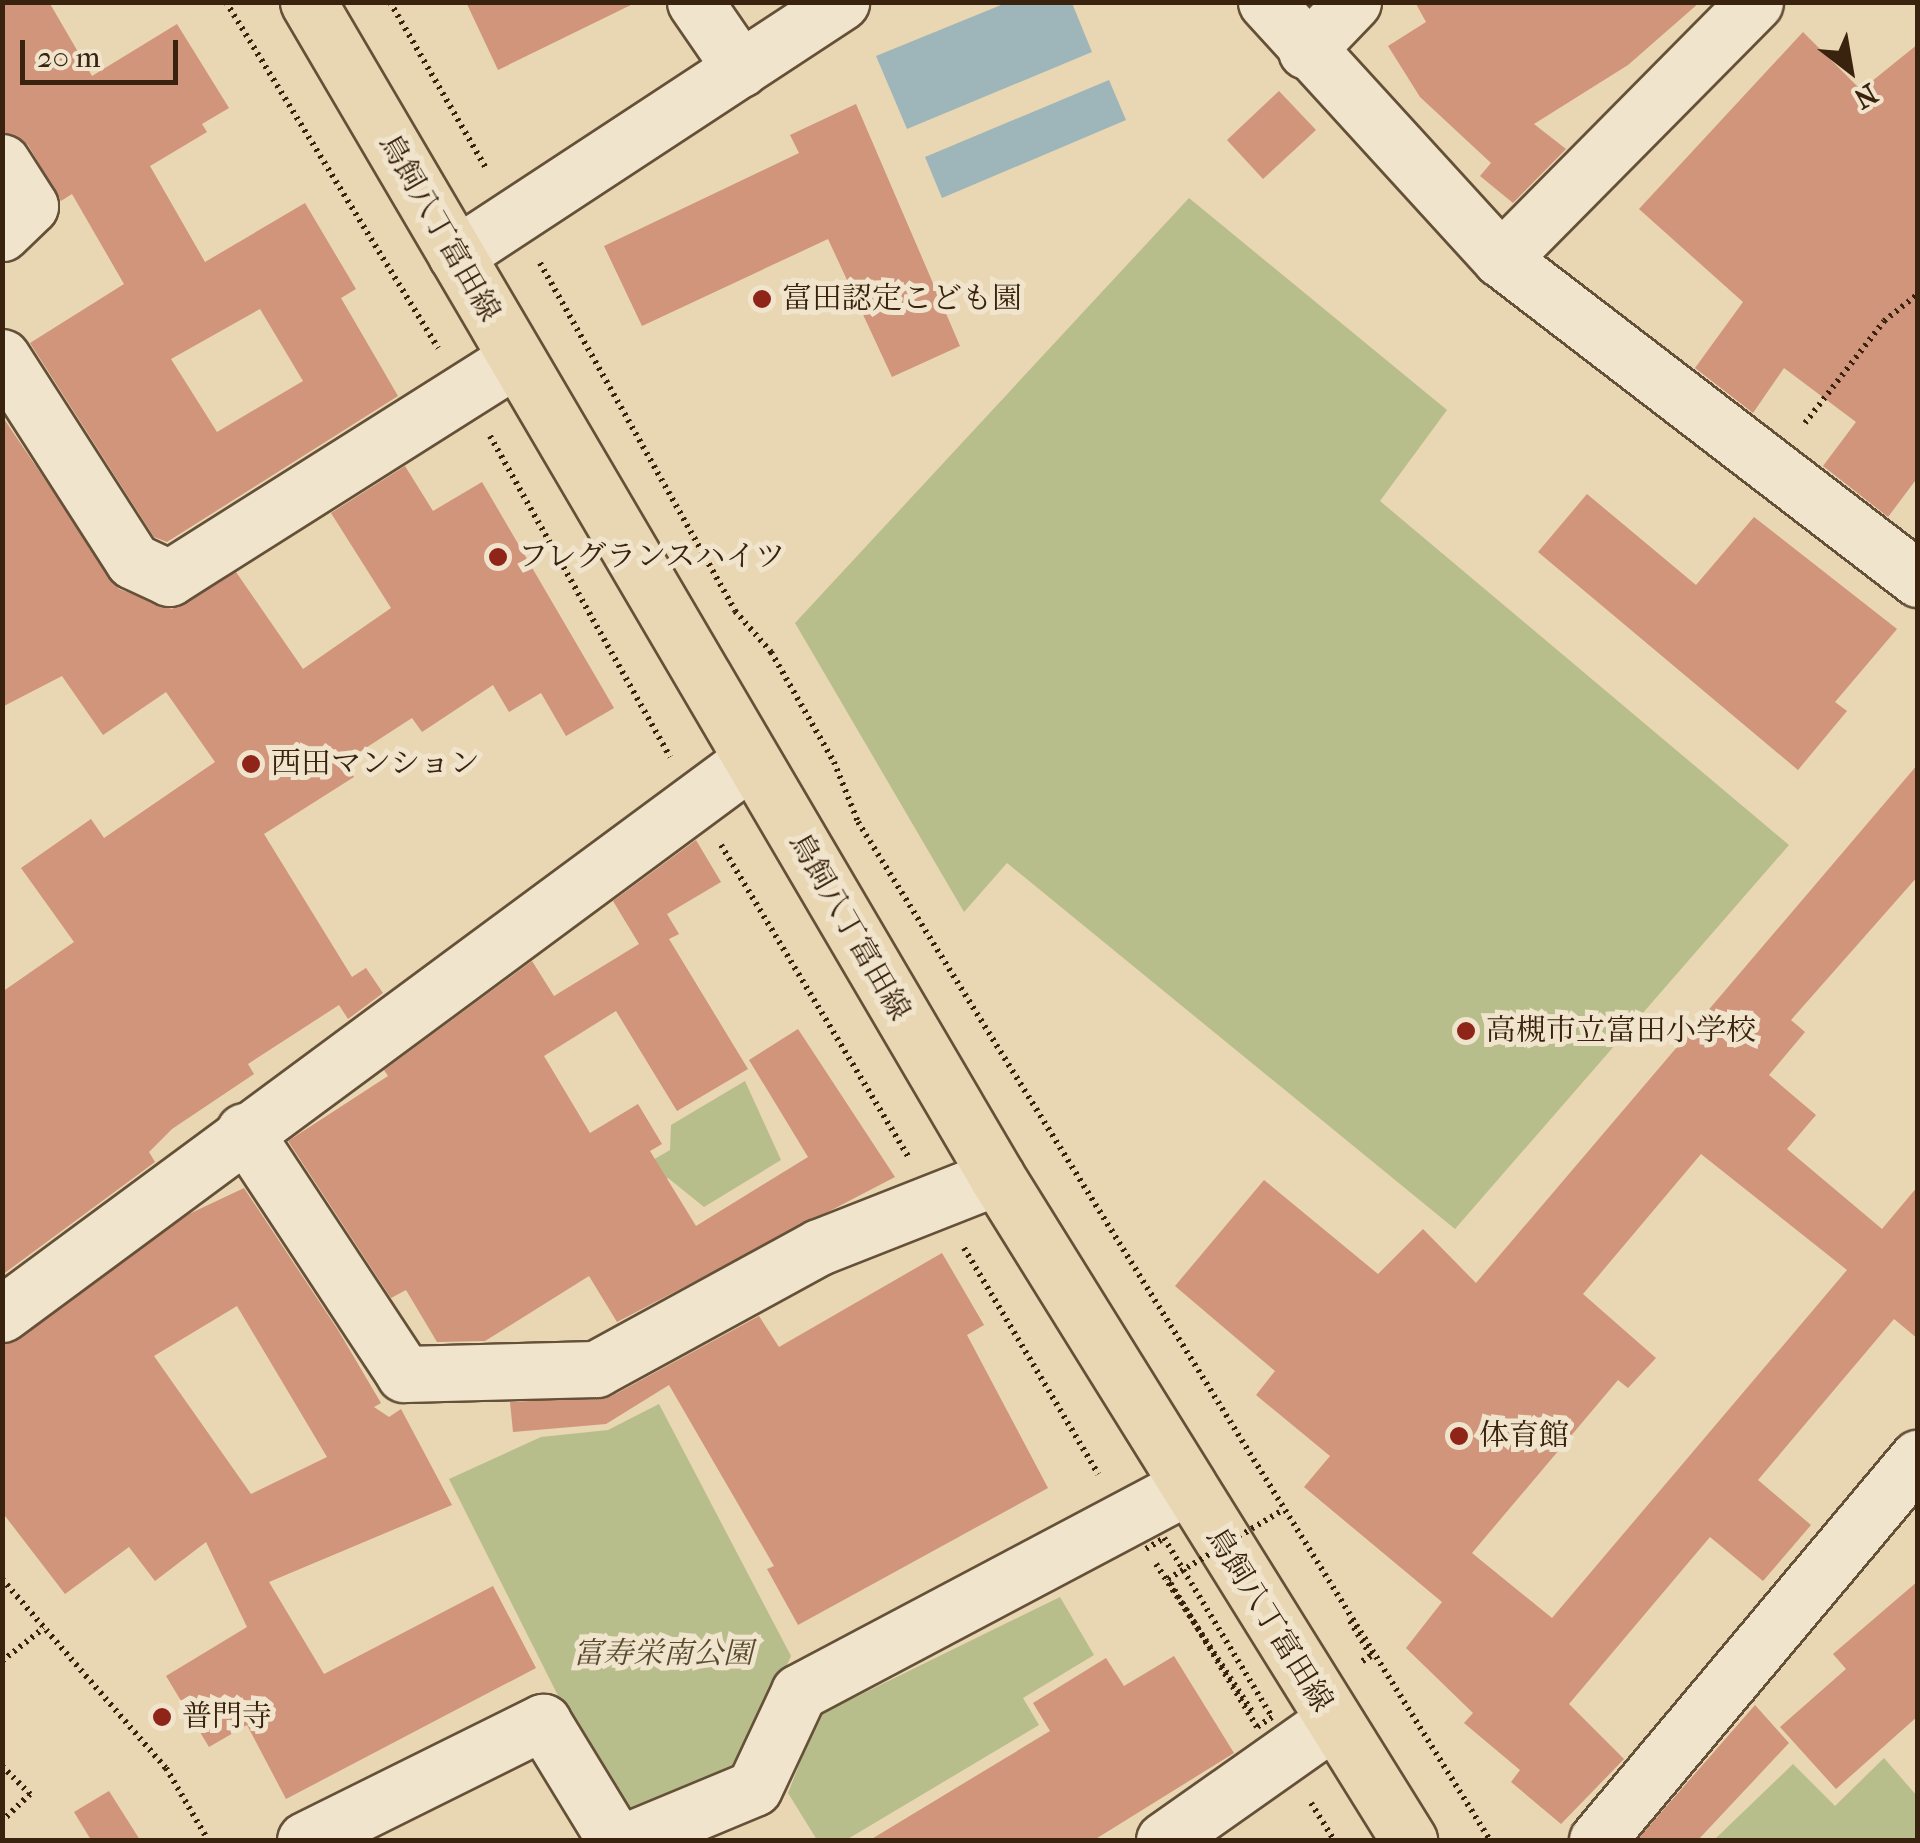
<!DOCTYPE html>
<html>
<head>
<meta charset="utf-8">
<style>
  body { margin:0 }
  #map { position:relative; width:1920px; height:1843px; overflow:hidden; background:#e9d6b2; font-family:"IM FELL French Canon","Noto Serif JP",serif }
  div>[style] { position:absolute }
  [style*='--x'] { left:calc(var(--x)*1px); top:calc(var(--y)*1px); width:calc(var(--w)*1px); rotate:calc(var(--a)*1deg) }
  .green>* { inset:0; background:#b7be8c }
  .water>* { inset:0; background:#9eb6b9 }
  .building>* { inset:0; background:#d0957a }
  .path>* { height:6px; margin-top:-3px; transform-origin:0; background:repeating-linear-gradient(90deg,#39230f 0 2.5px,transparent 0 7.5px) }
  .roads { filter:drop-shadow(2px 0 #655038) drop-shadow(-2px 0 #655038) drop-shadow(0 2px #655038) drop-shadow(0 -2px #655038) }
  .minor>* { height:55px; margin:-27.5px; padding:0 27.5px; transform-origin:27.5px; border-radius:27.5px; background:#f1e4cd }
  .major>* { height:55px; margin:-27.5px; padding:0 27.5px; transform-origin:27.5px; border-radius:27.5px; background:#e9d6b2 }
  .path-bridge>* { height:6px; margin-top:-3px; transform-origin:0; background:repeating-linear-gradient(90deg,#39230f 0 2.5px,transparent 0 7.5px) }
  .dots>* { width:28px; height:28px; translate:-50% -50%; box-sizing:border-box; border:5px solid #f1e4cd; border-radius:50% }
  span { translate:-50% -50%; white-space:nowrap; text-align:center; line-height:1.15; -webkit-text-stroke:10px #f1e4cd; paint-order:stroke }
  .street-label { font-size:30px; color:#39230f }
  .poi-label { font-size:30px; color:#39230f }
  .left { translate:0 -50%; text-align:left }
  .park-label { font-size:30px; color:#584a2e; font-style:italic }
  .frame { position:absolute; inset:0; border:5px solid #39230f; pointer-events:none }
  .north { position:absolute; left:1800px; top:20px; width:100px; height:100px; -webkit-text-stroke:8px #f1e4cd; paint-order:stroke; rotate:149deg; font-size:28px; font-weight:700; line-height:40px; text-align:center; color:#39230f }
  .north::after { content:''; display:block; margin:auto; width:35px; height:45px; background:#39230f; clip-path:polygon(50% 0,100% 100%,50% 72%,0 100%) }
  .scale { position:absolute; left:20px; top:40px; width:158px; height:45px; box-sizing:border-box; border:5px solid #39230f; border-top:0; padding-left:12px; font-size:30px; line-height:35px; white-space:nowrap; color:#39230f; -webkit-text-stroke:8px #f1e4cd; paint-order:stroke }
</style>
</head>
<body>
<div id="map">
  <div class="green">
    <div style="clip-path:polygon(1189px 198px,1447px 410px,1380px 501px,1789px 845px,1455px 1229px,1007px 863px,964px 912px,795px 623px)"></div>
    <div style="clip-path:polygon(745px 1081px,781px 1160px,704px 1207px,668px 1178px,608px 1202px,601px 1190px,670px 1150px,671px 1125px)"></div>
    <div style="clip-path:polygon(659px 1404px,791px 1656px,739px 1773px,643px 1811px,614px 1807px,449px 1479px,541px 1437px,608px 1430px)"></div>
    <div style="clip-path:polygon(1060px 1597px,1094px 1655px,1023px 1698px,1039px 1725px,846px 1840px,817px 1840px,788px 1793px,819px 1715px)"></div>
    <div style="clip-path:polygon(1884px 1758px,1917px 1796px,1917px 1840px,1714px 1840px,1793px 1764px,1835px 1806px)"></div>
  </div>
  <div class="water">
    <div style="clip-path:polygon(1006px 3px,1072px 3px,1092px 52px,907px 129px,876px 56px)"></div>
    <div style="clip-path:polygon(1109px 80px,1126px 120px,942px 198px,925px 157px)"></div>
  </div>
  <div class="building">
    <div style="clip-path:polygon(evenodd,2px 2px,49px 2px,92px 76px,177px 24px,229px 108px,202px 124px,207px 132px,150px 166px,205px 262px,305px 203px,356px 289px,341px 298px,398px 396px,167px 542px,154px 537px,30px 343px,124px 284px,72px 194px,61px 201px,28px 145px,2px 131px,2px 2px,260px 309px,303px 381px,217px 432px,171px 359px,260px 309px)"></div>
    <div style="clip-path:polygon(466px 2px,637px 2px,498px 70px)"></div>
    <div style="clip-path:polygon(1415px 2px,1700px 2px,1628px 65px,1534px 124px,1566px 149px,1513px 203px,1480px 176px,1491px 163px,1420px 97px,1388px 46px,1426px 22px)"></div>
    <div style="clip-path:polygon(1803px 32px,1861px 90px,1918px 44px,1918px 477px,1888px 517px,1823px 466px,1856px 422px,1784px 368px,1753px 413px,1695px 368px,1743px 302px,1639px 209px)"></div>
    <div style="clip-path:polygon(1279px 91px,1316px 130px,1263px 179px,1227px 140px)"></div>
    <div style="clip-path:polygon(856px 104px,960px 346px,892px 377px,828px 239px,642px 326px,604px 246px,799px 153px,790px 135px)"></div>
    <div style="clip-path:polygon(2px 416px,119px 589px,172px 609px,236px 572px,303px 669px,391px 608px,331px 513px,405px 466px,433px 511px,482px 482px,614px 708px,566px 736px,541px 693px,509px 712px,493px 685px,422px 732px,412px 718px,344px 762px,354px 777px,264px 834px,352px 977px,366px 968px,383px 993px,348px 1019px,339px 1005px,248px 1064px,254px 1074px,172px 1129px,149px 1152px,155px 1162px,2px 1275px,2px 992px,74px 942px,21px 868px,91px 819px,104px 838px,215px 762px,166px 692px,103px 735px,62px 676px,2px 707px)"></div>
    <div style="clip-path:polygon(1587px 494px,1696px 585px,1754px 517px,1897px 629px,1835px 702px,1847px 711px,1798px 770px,1538px 552px)"></div>
    <div style="clip-path:polygon(evenodd,1918px 764px,1918px 876px,1791px 1020px,1805px 1032px,1769px 1075px,1816px 1115px,1787px 1149px,1882px 1229px,1918px 1186px,1918px 1339px,1894px 1319px,1758px 1480px,1811px 1525px,1763px 1581px,1710px 1537px,1569px 1704px,1624px 1759px,1561px 1824px,1511px 1782px,1520px 1770px,1464px 1723px,1473px 1713px,1406px 1648px,1442px 1602px,1304px 1487px,1330px 1456px,1256px 1395px,1275px 1371px,1175px 1286px,1264px 1180px,1378px 1274px,1423px 1229px,1476px 1283px,1918px 764px,1701px 1154px,1847px 1270px,1552px 1618px,1472px 1553px,1618px 1380px,1628px 1388px,1656px 1358px,1583px 1294px,1701px 1154px)"></div>
    <div style="clip-path:polygon(696px 840px,721px 882px,667px 914px,679px 934px,669px 939px,748px 1069px,677px 1111px,616px 1011px,544px 1056px,590px 1133px,638px 1104px,662px 1144px,650px 1151px,696px 1226px,808px 1157px,749px 1060px,798px 1029px,895px 1177px,617px 1322px,589px 1276px,485px 1341px,437px 1342px,406px 1290px,391px 1298px,288px 1141px,388px 1076px,384px 1070px,532px 961px,554px 996px,639px 944px,613px 901px)"></div>
    <div style="clip-path:polygon(evenodd,244px 1188px,338px 1330px,381px 1403px,374px 1407px,389px 1417px,401px 1409px,452px 1505px,269px 1582px,324px 1674px,493px 1586px,536px 1668px,286px 1799px,247px 1725px,209px 1747px,166px 1676px,247px 1627px,206px 1542px,155px 1581px,129px 1547px,65px 1594px,2px 1512px,2px 1345px,189px 1214px,244px 1188px,237px 1306px,327px 1457px,251px 1494px,154px 1356px,237px 1306px)"></div>
    <div style="clip-path:polygon(942px 1253px,984px 1325px,967px 1335px,1048px 1488px,798px 1625px,767px 1569px,774px 1566px,669px 1385px,606px 1424px,513px 1432px,510px 1402px,610px 1397px,759px 1316px,779px 1347px)"></div>
    <div style="clip-path:polygon(1918px 1581px,1918px 1716px,1836px 1789px,1780px 1727px,1846px 1669px,1833px 1654px)"></div>
    <div style="clip-path:polygon(1174px 1656px,1234px 1753px,1094px 1840px,870px 1840px,1050px 1731px,1033px 1703px,1106px 1658px,1124px 1686px)"></div>
    <div style="clip-path:polygon(1755px 1705px,1789px 1743px,1698px 1840px,1637px 1840px)"></div>
    <div style="clip-path:polygon(109px 1791px,140px 1840px,91px 1840px,74px 1812px)"></div>
  </div>
  <div class="path">
    <div style="--x:226;--y:2;--w:406;--a:58.5"></div>
    <div style="--x:390;--y:2;--w:194;--a:60"></div>
    <div style="--x:540;--y:263;--w:399;--a:60.7"></div>
    <div style="--x:735;--y:611;--w:55;--a:48.7"></div>
    <div style="--x:771;--y:652;--w:127;--a:60.2"></div>
    <div style="--x:834;--y:762;--w:65;--a:68.2"></div>
    <div style="--x:858;--y:822;--w:1198;--a:58.17"></div>
    <div style="--x:1805;--y:423;--w:129;--a:-52.2"></div>
    <div style="--x:1884;--y:321;--w:43;--a:-38.5"></div>
    <div style="--x:490;--y:436;--w:368;--a:60.7"></div>
    <div style="--x:721;--y:845;--w:363;--a:59"></div>
    <div style="--x:964;--y:1248;--w:263;--a:59.3"></div>
    <div style="--x:1156;--y:1564;--w:178;--a:56.9"></div>
    <div style="--x:2;--y:1579;--w:250;--a:49.1"></div>
    <div style="--x:166;--y:1768;--w:83;--a:59.7"></div>
    <div style="--x:1350;--y:1621;--w:41;--a:59"></div>
    <div style="--x:1371;--y:1656;--w:12;--a:149"></div>
    <div style="--x:2;--y:1661;--w:53;--a:-38.2"></div>
    <div style="--x:2;--y:1766;--w:40;--a:45"></div>
    <div style="--x:30;--y:1794;--w:39;--a:136"></div>
    <div style="--x:1311;--y:1803;--w:44;--a:58.1"></div>
  </div>
  <div class="roads">
    <div class="minor">
      <div style="--x:695;--y:2;--w:81;--a:55.5"></div>
      <div style="--x:1266;--y:2;--w:348;--a:47.6"></div>
      <div style="--x:1501;--y:259;--w:526;--a:37.5"></div>
      <div style="--x:1306;--y:51;--w:68;--a:-46.2"></div>
      <div style="--x:2;--y:162;--w:52;--a:57.5"></div>
      <div style="--x:30;--y:206;--w:39;--a:136"></div>
      <div style="--x:456;--y:255;--w:461;--a:-33.3"></div>
      <div style="--x:1501;--y:259;--w:361;--a:-45.3"></div>
      <div style="--x:2;--y:357;--w:242;--a:57.3"></div>
      <div style="--x:133;--y:561;--w:40;--a:25"></div>
      <div style="--x:169;--y:578;--w:409;--a:-32.3"></div>
      <div style="--x:244;--y:1131;--w:291;--a:56.6"></div>
      <div style="--x:404;--y:1374;--w:192;--a:-1.5"></div>
      <div style="--x:596;--y:1369;--w:254;--a:-28.7"></div>
      <div style="--x:819;--y:1247;--w:191;--a:-21.5"></div>
      <div style="--x:2;--y:1314;--w:932;--a:-36.49"></div>
      <div style="--x:305;--y:1840;--w:266;--a:-26.4"></div>
      <div style="--x:543;--y:1722;--w:138;--a:58.6"></div>
      <div style="--x:629;--y:1840;--w:135;--a:-22.6"></div>
      <div style="--x:754;--y:1788;--w:106;--a:-64.9"></div>
      <div style="--x:799;--y:1692;--w:437;--a:-27.9"></div>
      <div style="--x:1164;--y:1840;--w:207;--a:-35.2"></div>
      <div style="--x:1597;--y:1840;--w:499;--a:-50"></div>
    </div>
    <div class="major">
      <div style="--x:308;--y:2;--w:1362;--a:59.61"></div>
      <div style="--x:997;--y:1177;--w:781;--a:58.14"></div>
    </div>
  </div>
  <div class="path-bridge">
    <div style="--x:1146;--y:1549;--w:21;--a:-31"></div>
    <div style="--x:1164;--y:1538;--w:209;--a:58.9"></div>
    <div style="--x:1272;--y:1717;--w:18;--a:146"></div>
    <div style="--x:1257;--y:1727;--w:173;--a:-121"></div>
    <div style="--x:1168;--y:1579;--w:134;--a:-31"></div>
  </div>
  <div class="dots">
    <div style="left:762px;top:299px;background:#8f2418"></div>
    <div style="left:498px;top:557px;background:#8f2418"></div>
    <div style="left:251px;top:764px;background:#8f2418"></div>
    <div style="left:1466px;top:1031px;background:#8f2418"></div>
    <div style="left:1459px;top:1436px;background:#8f2418"></div>
    <div style="left:162px;top:1717px;background:#8f2418"></div>
  </div>
  <div class="street-label">
    <span style="left:439px;top:228px;rotate:60deg">鳥飼八丁富田線</span>
    <span style="left:849px;top:927px;rotate:60deg">鳥飼八丁富田線</span>
    <span style="left:1269px;top:1620px;rotate:58deg">鳥飼八丁富田線</span>
  </div>
  <div class="poi-label">
    <span class="left" style="left:782px;top:299px">富田認定こども園</span>
    <span class="left" style="left:518px;top:557px">フレグランスハイツ</span>
    <span class="left" style="left:271px;top:764px">西田マンション</span>
    <span class="left" style="left:1486px;top:1031px">高槻市立富田小学校</span>
    <span class="left" style="left:1479px;top:1436px">体育館</span>
    <span class="left" style="left:182px;top:1717px">普門寺</span>
  </div>
  <div class="park-label">
    <span style="left:663px;top:1654px">富寿栄南公園</span>
  </div>
  <div class="frame"></div>
  <div class="north">N</div>
  <div class="scale">20 m</div>
</div>
</body>
</html>
